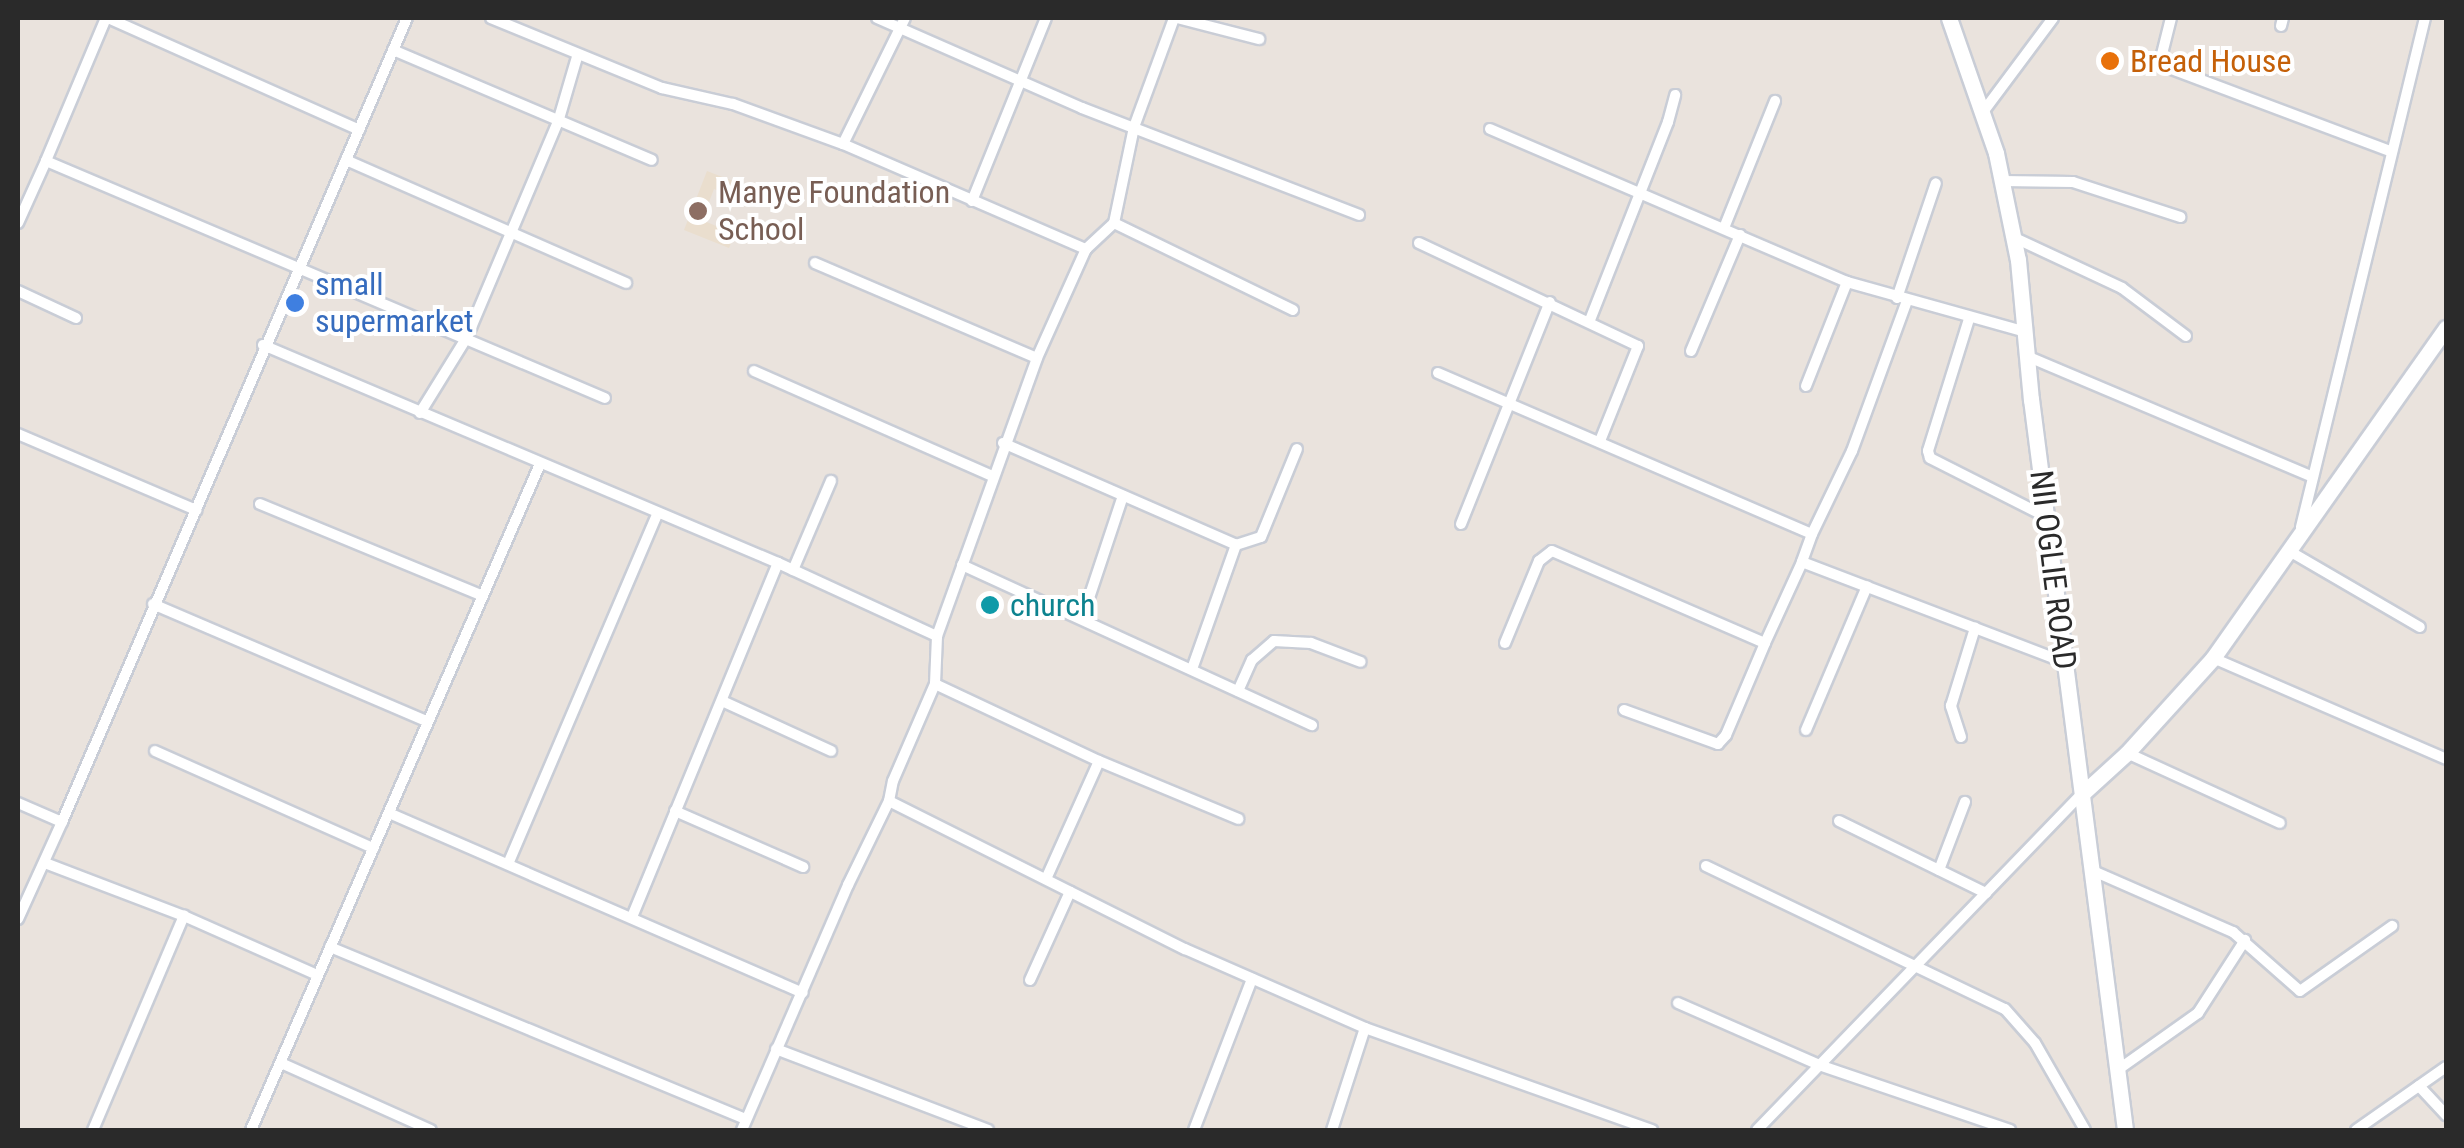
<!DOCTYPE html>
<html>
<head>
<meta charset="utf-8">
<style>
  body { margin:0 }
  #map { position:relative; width:2464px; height:1148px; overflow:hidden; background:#eae3dd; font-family:"Roboto Condensed",sans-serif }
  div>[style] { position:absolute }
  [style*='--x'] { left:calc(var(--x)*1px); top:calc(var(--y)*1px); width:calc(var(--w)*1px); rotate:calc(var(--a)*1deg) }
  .education>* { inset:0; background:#eadece }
  .roads { filter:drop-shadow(2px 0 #c9cdd6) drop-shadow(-2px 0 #c9cdd6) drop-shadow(0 2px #c9cdd6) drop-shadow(0 -2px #c9cdd6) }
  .street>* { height:10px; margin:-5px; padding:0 5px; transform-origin:5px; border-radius:5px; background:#fff }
  .secondary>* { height:15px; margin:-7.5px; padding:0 7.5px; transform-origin:7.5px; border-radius:7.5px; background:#fff }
  .dots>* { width:28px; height:28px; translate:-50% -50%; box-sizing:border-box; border:5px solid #fff; border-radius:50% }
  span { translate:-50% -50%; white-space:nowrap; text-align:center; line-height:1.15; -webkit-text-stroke:8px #fff; paint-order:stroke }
  .food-label { font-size:32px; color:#c56008 }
  .left { translate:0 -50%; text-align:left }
  .education-label { font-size:32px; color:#785e54 }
  .shop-label { font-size:32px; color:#366cbe }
  .street-label { font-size:32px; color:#2a2a2a }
  .culture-label { font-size:32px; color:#0d838f }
  .frame { position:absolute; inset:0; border:20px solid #2a2a2a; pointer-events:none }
</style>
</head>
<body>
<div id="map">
  <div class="education">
    <div style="clip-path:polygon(707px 171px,751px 188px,746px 201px,714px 189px,702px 220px,735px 234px,729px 248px,684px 230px)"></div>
  </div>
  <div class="roads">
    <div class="street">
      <div style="--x:106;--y:18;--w:155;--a:112.8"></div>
      <div style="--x:46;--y:161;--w:607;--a:22.98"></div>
      <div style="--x:108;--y:18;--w:275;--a:24"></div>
      <div style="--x:491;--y:18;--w:185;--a:22.3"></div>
      <div style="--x:662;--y:88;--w:73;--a:12.7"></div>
      <div style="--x:733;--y:104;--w:117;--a:20"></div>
      <div style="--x:843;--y:144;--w:265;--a:23.4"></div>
      <div style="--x:877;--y:18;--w:224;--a:23.7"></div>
      <div style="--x:1082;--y:108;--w:297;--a:21.1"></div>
      <div style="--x:1177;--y:18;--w:85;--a:14.4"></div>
      <div style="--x:2171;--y:18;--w:37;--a:104"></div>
      <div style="--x:2162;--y:54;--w:16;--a:63"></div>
      <div style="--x:2169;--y:68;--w:238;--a:20.6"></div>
      <div style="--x:2281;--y:26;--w:8;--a:-76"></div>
      <div style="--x:393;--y:50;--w:281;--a:23"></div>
      <div style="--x:1983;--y:112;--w:117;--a:-53.3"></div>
      <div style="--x:1490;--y:129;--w:388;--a:23.2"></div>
      <div style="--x:1847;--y:282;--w:186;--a:15.6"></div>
      <div style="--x:843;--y:144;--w:140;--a:-63.8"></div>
      <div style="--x:346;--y:160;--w:306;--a:23.7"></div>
      <div style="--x:2002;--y:181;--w:71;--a:0.8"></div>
      <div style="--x:2073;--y:182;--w:113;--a:18.1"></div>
      <div style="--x:972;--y:201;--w:197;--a:-68"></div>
      <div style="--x:18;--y:223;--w:68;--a:-65.7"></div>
      <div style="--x:1114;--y:223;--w:199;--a:25.9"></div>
      <div style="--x:1724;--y:228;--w:137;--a:-68.1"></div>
      <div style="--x:2015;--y:238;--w:118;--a:25"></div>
      <div style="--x:2122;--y:288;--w:80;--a:36.9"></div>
      <div style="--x:1419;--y:243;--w:242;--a:25.2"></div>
      <div style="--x:1638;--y:346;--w:102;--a:111.8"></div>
      <div style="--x:815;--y:263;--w:241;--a:23.2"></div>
      <div style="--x:18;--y:291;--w:64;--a:25"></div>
      <div style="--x:1897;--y:298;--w:121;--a:-71.3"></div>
      <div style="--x:1969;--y:319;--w:138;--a:107.3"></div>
      <div style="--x:1928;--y:451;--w:7;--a:74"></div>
      <div style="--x:1930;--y:458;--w:129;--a:26.8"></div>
      <div style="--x:1590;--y:320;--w:213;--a:-68.5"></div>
      <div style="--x:1668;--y:122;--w:28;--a:-75"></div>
      <div style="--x:263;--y:345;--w:559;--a:22.94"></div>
      <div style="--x:778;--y:563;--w:175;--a:24.7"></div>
      <div style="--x:937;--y:636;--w:295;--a:-70.2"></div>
      <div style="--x:1037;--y:358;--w:120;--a:-65.8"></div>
      <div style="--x:1086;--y:249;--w:38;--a:-43"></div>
      <div style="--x:1114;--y:223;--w:98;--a:-78.2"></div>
      <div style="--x:1134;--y:127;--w:116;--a:-69.8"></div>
      <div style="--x:1691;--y:351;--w:126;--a:-67.1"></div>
      <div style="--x:2029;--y:357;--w:308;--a:22.9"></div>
      <div style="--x:754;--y:371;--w:260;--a:23.8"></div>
      <div style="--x:1438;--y:373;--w:407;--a:23.3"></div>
      <div style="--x:1812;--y:534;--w:30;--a:110"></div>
      <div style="--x:1806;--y:386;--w:112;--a:-68.5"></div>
      <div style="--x:420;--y:413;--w:89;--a:-58.3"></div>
      <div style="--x:467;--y:337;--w:233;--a:-67.1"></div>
      <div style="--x:558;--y:122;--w:68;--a:-73.7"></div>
      <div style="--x:18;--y:434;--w:194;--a:23.1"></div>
      <div style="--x:1003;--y:443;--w:254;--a:23.6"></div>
      <div style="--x:1236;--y:545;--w:26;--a:-18"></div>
      <div style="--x:1261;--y:537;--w:95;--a:-67.8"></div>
      <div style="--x:260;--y:504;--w:241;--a:22.4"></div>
      <div style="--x:1461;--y:524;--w:239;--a:-68.2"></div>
      <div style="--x:2301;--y:527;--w:524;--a:-76.31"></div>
      <div style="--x:1812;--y:534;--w:92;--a:-64.3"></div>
      <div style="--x:1852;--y:451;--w:160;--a:-69.9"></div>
      <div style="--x:2291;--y:552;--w:149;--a:30.2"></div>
      <div style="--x:962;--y:565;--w:385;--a:24.6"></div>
      <div style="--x:793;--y:570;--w:97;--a:-66.9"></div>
      <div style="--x:153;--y:604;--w:297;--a:23.2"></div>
      <div style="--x:1082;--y:619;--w:130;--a:-71.6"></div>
      <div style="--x:1505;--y:643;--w:89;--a:-67.5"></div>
      <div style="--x:1539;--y:561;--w:16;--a:-38"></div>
      <div style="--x:1552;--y:551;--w:232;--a:23.4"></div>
      <div style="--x:1765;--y:643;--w:89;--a:-65.4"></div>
      <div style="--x:1802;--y:562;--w:280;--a:20.9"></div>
      <div style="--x:2213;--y:658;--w:254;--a:23.4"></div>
      <div style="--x:1192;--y:669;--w:132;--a:-70.5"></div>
      <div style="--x:935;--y:684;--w:181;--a:25.2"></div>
      <div style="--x:1099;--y:761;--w:151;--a:22.6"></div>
      <div style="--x:1238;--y:691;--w:34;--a:-66"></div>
      <div style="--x:1252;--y:660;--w:29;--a:-41"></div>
      <div style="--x:1274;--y:641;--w:37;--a:3"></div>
      <div style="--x:1311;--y:643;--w:53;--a:20.8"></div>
      <div style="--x:722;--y:701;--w:120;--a:24.6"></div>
      <div style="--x:1624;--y:710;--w:100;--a:19.9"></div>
      <div style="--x:1718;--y:744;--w:12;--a:-48"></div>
      <div style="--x:1726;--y:735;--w:100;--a:-67"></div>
      <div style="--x:1806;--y:730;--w:156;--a:-67"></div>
      <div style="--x:1961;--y:737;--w:33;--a:-108"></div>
      <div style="--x:1951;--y:706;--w:82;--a:-72.9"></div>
      <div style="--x:155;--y:751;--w:239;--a:24"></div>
      <div style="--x:2127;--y:753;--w:168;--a:24.6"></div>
      <div style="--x:889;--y:801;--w:331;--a:26.6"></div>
      <div style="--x:1185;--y:949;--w:197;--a:23.7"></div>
      <div style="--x:1365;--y:1028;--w:305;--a:19.6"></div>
      <div style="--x:18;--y:803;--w:48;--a:23.4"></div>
      <div style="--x:62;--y:822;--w:875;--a:-66.78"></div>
      <div style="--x:675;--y:811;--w:140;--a:23.6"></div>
      <div style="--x:389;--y:813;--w:451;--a:23.5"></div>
      <div style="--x:1839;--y:821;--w:164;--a:26.1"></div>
      <div style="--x:45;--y:863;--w:149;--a:20.9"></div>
      <div style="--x:184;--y:916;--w:145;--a:23.9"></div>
      <div style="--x:508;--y:864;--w:379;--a:-66.9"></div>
      <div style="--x:1706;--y:866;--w:331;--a:25.6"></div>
      <div style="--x:2005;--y:1009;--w:45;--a:48.6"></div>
      <div style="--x:2035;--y:1043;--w:100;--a:60.1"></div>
      <div style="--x:1939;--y:870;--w:73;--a:-69.1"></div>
      <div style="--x:2091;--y:870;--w:155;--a:23.6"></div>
      <div style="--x:2233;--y:932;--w:89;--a:41.4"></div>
      <div style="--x:2300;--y:991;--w:113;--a:-35.2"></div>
      <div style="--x:1046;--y:879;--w:129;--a:-65.8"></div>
      <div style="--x:632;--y:917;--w:383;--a:-67.6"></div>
      <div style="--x:18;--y:919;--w:107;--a:-65.6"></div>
      <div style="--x:330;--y:947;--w:450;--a:22.5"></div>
      <div style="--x:1030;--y:980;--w:97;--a:-65.6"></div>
      <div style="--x:1678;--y:1003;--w:154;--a:23.7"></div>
      <div style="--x:1819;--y:1065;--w:202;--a:18.8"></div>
      <div style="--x:776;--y:1049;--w:227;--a:20.9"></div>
      <div style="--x:281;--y:1063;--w:164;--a:24.1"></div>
      <div style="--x:2119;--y:1069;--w:97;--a:-35.3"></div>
      <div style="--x:2198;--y:1013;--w:87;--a:-57.2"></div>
      <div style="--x:2419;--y:1086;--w:40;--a:47"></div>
      <div style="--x:93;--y:1130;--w:233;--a:-67"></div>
      <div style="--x:251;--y:1130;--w:726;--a:-66.54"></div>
      <div style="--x:742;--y:1130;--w:267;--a:-66.6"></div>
      <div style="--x:848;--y:885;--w:93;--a:-64"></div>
      <div style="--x:889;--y:801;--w:20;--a:-79"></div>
      <div style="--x:893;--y:781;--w:106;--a:-66.6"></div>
      <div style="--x:935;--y:684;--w:48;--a:-87.6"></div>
      <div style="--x:1194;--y:1130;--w:162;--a:-69"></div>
      <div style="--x:1332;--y:1130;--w:107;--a:-72.1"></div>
      <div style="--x:1757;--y:1130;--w:468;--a:-46"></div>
      <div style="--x:2356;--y:1130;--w:110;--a:-35"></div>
    </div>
    <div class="secondary">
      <div style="--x:1949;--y:18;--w:143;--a:70.8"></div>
      <div style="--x:1996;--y:153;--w:109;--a:78.4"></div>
      <div style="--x:2018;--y:260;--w:140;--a:84.7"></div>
      <div style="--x:2031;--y:399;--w:737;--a:82.67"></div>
      <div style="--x:2083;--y:793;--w:59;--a:-42.3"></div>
      <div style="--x:2127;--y:753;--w:128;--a:-47.8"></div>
      <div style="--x:2213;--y:658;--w:404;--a:-54.8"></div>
    </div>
  </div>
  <div class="dots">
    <div style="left:2110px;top:61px;background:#e8710a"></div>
    <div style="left:698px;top:211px;background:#8d6e63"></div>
    <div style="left:295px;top:303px;background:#3f7fe0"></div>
    <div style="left:990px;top:605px;background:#0f9aa8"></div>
  </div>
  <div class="food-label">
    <span class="left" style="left:2130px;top:61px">Bread House</span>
  </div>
  <div class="education-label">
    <span class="left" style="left:718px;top:211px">Manye Foundation<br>School</span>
  </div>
  <div class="shop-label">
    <span class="left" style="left:315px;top:303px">small<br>supermarket</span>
  </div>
  <div class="street-label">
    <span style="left:2053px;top:570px;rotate:83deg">NII OGLIE ROAD</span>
  </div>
  <div class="culture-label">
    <span class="left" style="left:1010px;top:605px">church</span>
  </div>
  <div class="frame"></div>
</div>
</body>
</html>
